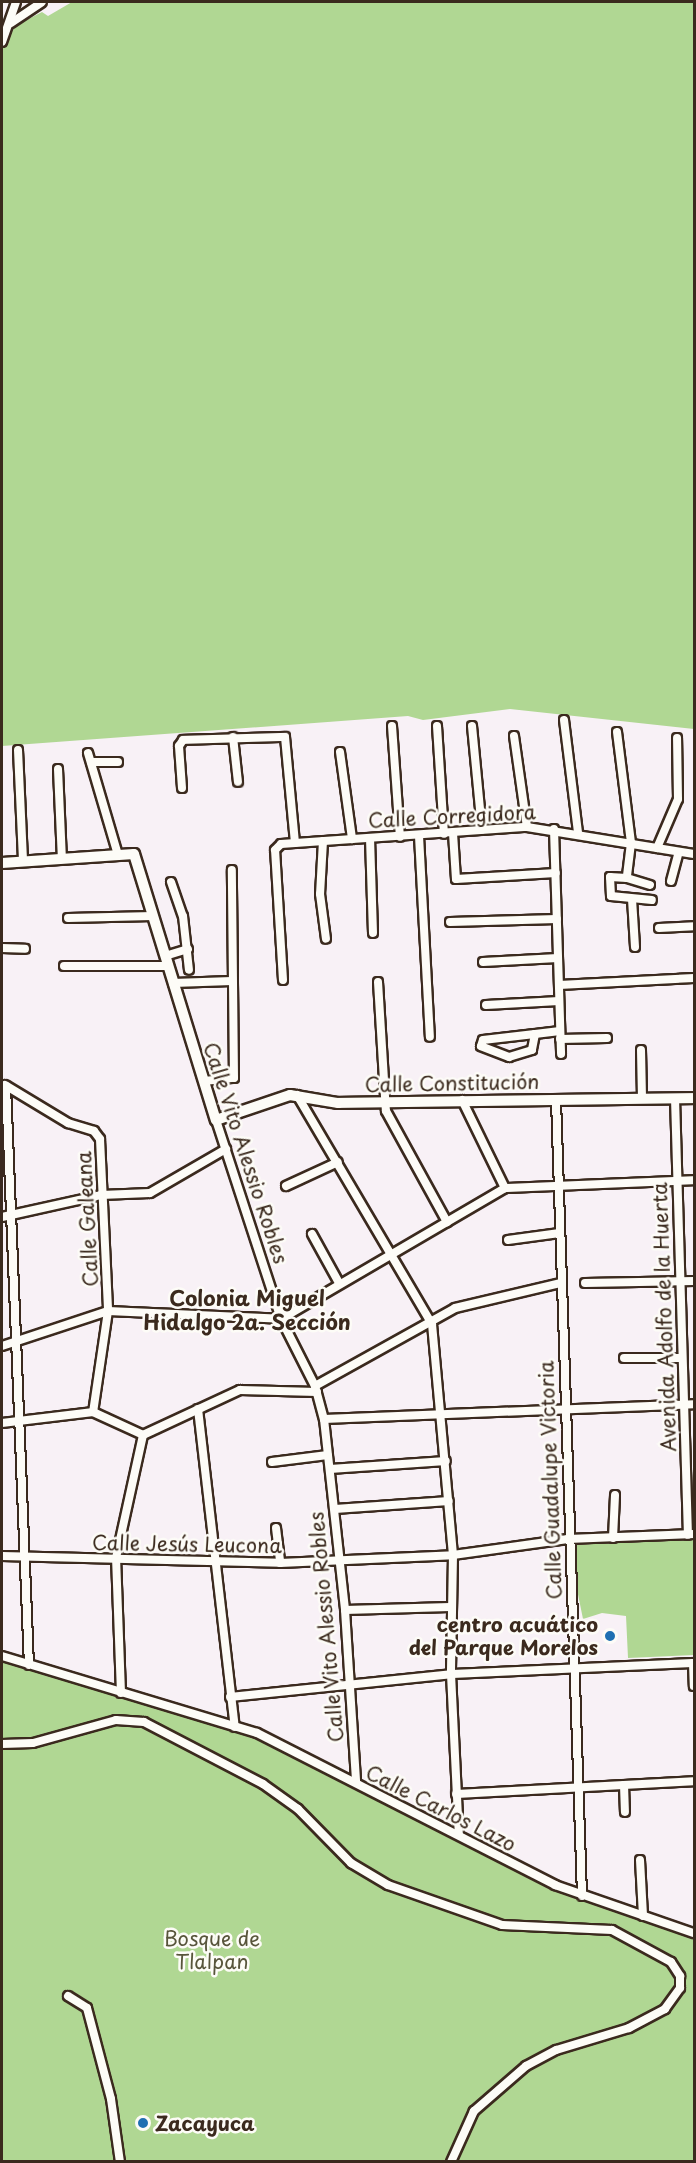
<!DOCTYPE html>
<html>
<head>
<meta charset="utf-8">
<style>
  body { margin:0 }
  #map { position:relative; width:696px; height:2163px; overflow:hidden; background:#f8f1f6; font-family:"Playpen Sans",sans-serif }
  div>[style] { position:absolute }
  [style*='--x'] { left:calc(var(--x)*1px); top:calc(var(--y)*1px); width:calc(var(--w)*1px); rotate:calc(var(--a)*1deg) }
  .green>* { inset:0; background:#b0d793 }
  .roads { filter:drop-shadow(2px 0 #3b2a1e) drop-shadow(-2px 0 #3b2a1e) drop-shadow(0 2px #3b2a1e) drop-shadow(0 -2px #3b2a1e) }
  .minor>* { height:8px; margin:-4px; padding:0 4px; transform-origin:4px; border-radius:4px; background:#fdfcf7 }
  .tertiary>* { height:10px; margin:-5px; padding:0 5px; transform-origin:5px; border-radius:5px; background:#fdfcf7 }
  .dots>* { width:16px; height:16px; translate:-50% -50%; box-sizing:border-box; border:3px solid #fdfcf7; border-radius:50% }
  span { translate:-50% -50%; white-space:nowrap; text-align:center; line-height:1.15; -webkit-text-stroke:5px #fdfcf7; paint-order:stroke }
  .street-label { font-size:20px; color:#3b2a1e }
  .poi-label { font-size:20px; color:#3b2a1e; font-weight:700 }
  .right { translate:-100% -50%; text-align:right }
  .left { translate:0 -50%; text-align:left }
  .park-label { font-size:20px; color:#58553b }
  .neighbourhood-label { font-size:21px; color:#3b2a1e; font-weight:700 }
  .frame { position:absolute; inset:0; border:3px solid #3b2a1e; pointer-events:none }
</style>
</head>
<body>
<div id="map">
  <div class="green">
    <div style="clip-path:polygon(72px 2px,694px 2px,694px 729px,510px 709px,423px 720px,408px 716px,2px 746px,2px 47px,13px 27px,42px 12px,48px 16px)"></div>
    <div style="clip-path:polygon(694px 1540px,694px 1655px,628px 1658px,626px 1616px,602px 1613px,583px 1619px,568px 1545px)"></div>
    <div style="clip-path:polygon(2px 1660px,248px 1735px,555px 1887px,694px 1936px,694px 2161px,2px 2161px)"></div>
  </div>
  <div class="roads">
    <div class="minor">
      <div style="--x:11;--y:23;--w:37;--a:-34"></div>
      <div style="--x:2;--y:42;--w:42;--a:-70.7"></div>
      <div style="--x:564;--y:720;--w:114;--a:82.9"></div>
      <div style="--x:392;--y:726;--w:111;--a:85.9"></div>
      <div style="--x:437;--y:726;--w:108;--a:86.3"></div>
      <div style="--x:472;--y:726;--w:104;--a:84.5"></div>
      <div style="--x:617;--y:732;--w:112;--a:82.8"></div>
      <div style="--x:631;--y:843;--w:35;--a:97"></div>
      <div style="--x:627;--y:878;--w:17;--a:-177"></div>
      <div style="--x:610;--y:877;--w:19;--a:87"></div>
      <div style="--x:611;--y:896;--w:41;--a:5.6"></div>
      <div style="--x:514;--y:736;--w:92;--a:81.9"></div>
      <div style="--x:233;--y:737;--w:45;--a:83.7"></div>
      <div style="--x:18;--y:750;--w:112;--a:87.4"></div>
      <div style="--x:340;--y:752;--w:88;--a:82.1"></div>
      <div style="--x:88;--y:753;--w:106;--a:73.6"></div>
      <div style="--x:91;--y:762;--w:27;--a:0"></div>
      <div style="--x:58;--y:769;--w:90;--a:87.5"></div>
      <div style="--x:182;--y:788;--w:42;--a:-94.1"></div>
      <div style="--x:179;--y:746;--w:7;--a:-56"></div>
      <div style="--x:183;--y:740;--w:102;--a:-1.7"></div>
      <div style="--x:285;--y:737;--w:106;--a:84.6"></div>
      <div style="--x:554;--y:829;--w:225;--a:88.2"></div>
      <div style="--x:453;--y:833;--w:46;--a:86.3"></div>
      <div style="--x:456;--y:879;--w:100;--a:-3.4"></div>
      <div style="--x:419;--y:836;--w:201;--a:86.9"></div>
      <div style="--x:370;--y:838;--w:95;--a:88.2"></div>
      <div style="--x:323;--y:841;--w:53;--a:93.2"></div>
      <div style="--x:320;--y:894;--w:45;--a:82.4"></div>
      <div style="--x:657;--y:848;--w:53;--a:-66.8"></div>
      <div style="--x:678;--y:799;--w:61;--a:-90.9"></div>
      <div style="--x:627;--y:878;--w:24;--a:17"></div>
      <div style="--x:671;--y:881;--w:30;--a:-75"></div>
      <div style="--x:171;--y:882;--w:36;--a:71"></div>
      <div style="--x:183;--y:916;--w:54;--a:83.7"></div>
      <div style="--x:632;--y:899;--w:48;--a:86.4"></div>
      <div style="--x:68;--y:918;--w:85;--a:-1.3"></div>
      <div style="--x:450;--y:922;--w:107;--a:-1.6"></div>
      <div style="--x:659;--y:928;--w:35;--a:-3"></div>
      <div style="--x:2;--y:948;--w:23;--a:2"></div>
      <div style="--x:165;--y:956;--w:24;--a:-17"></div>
      <div style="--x:483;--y:962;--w:75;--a:-3.1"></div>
      <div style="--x:64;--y:966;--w:104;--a:0"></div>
      <div style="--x:283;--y:980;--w:130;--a:-93.5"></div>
      <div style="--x:275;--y:850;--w:8;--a:-45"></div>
      <div style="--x:281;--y:844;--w:247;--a:-4"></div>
      <div style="--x:527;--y:827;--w:169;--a:9.2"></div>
      <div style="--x:378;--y:982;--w:129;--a:86.5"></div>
      <div style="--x:386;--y:1111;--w:127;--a:61.2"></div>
      <div style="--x:173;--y:983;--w:59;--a:-1.9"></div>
      <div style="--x:559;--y:985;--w:135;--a:-3"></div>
      <div style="--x:486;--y:1005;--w:73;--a:-3.1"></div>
      <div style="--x:535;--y:1034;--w:16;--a:101"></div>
      <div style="--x:532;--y:1050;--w:24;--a:163"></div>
      <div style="--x:509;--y:1057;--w:30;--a:-159"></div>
      <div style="--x:481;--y:1046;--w:6;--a:-72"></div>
      <div style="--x:483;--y:1040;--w:52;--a:-6.6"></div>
      <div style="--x:535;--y:1034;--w:25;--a:-7"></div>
      <div style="--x:560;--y:1039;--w:47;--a:-1.2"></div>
      <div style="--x:641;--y:1050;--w:48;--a:88.8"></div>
      <div style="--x:204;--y:1081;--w:30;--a:-6"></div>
      <div style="--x:234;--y:1078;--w:208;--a:-90.6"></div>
      <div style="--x:5;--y:1085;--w:74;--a:31.1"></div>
      <div style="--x:68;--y:1123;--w:27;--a:17"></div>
      <div style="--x:94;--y:1131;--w:10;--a:53"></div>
      <div style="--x:100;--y:1139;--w:172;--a:87.3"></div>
      <div style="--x:108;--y:1311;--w:102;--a:98.4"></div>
      <div style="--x:6;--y:1086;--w:579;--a:87.73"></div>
      <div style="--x:297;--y:1095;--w:266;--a:59.5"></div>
      <div style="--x:432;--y:1324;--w:232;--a:84.8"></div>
      <div style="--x:453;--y:1555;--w:119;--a:91"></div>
      <div style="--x:451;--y:1674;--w:161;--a:87.2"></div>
      <div style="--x:675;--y:1098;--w:437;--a:88.3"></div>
      <div style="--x:556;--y:1099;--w:797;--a:88.13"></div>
      <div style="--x:462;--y:1100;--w:98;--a:64"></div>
      <div style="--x:216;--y:1120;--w:209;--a:71.9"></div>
      <div style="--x:281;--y:1319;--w:75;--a:63.1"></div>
      <div style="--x:315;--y:1386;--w:34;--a:75"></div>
      <div style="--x:324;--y:1419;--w:192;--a:83.7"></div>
      <div style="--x:345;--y:1610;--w:172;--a:86.3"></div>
      <div style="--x:286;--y:1186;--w:57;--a:-24.8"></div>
      <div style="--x:2;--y:1217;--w:101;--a:-12.5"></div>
      <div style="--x:101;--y:1195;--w:49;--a:-2.3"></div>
      <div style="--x:150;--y:1193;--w:88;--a:-30.1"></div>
      <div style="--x:312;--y:1234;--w:56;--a:61.1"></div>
      <div style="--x:508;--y:1240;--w:52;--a:-7.7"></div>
      <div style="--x:585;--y:1283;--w:109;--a:-1.1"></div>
      <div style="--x:2;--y:1346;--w:112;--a:-18.3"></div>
      <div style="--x:108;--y:1311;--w:173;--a:2.6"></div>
      <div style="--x:281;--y:1319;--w:259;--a:-30.3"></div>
      <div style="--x:505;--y:1188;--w:189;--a:-2.4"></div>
      <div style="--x:624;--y:1358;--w:56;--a:0"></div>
      <div style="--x:315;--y:1386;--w:160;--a:-29.1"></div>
      <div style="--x:455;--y:1308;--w:109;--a:-13.3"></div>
      <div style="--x:198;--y:1409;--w:320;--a:83.4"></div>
      <div style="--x:324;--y:1419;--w:370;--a:-2.3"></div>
      <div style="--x:2;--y:1423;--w:92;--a:-6.9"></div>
      <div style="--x:93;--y:1412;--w:55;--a:24.7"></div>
      <div style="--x:143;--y:1435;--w:107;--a:-24.9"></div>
      <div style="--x:240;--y:1390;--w:77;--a:1.5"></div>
      <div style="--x:272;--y:1462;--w:56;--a:-7.1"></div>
      <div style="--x:330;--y:1469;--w:116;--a:-3.9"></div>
      <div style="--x:335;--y:1509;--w:114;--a:-4"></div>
      <div style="--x:276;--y:1528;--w:35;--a:83"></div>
      <div style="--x:613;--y:1538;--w:43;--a:-87.3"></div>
      <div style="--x:2;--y:1556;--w:278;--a:1.4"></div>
      <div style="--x:280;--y:1563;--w:173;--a:-2.6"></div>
      <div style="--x:453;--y:1555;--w:116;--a:-7.9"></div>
      <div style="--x:568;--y:1539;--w:126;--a:-2.3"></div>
      <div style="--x:345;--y:1610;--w:105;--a:-1.6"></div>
      <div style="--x:2;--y:1656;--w:266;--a:16.8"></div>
      <div style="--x:257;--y:1733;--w:335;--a:27"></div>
      <div style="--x:555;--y:1885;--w:147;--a:19.1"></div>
      <div style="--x:693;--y:1663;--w:23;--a:88"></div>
      <div style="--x:121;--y:1693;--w:135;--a:-92.1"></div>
      <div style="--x:116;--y:1558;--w:126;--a:-77.6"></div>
      <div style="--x:230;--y:1697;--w:222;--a:-5.9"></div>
      <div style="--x:451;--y:1674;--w:243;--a:-2.6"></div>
      <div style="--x:2;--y:1744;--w:31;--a:-2"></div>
      <div style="--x:33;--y:1743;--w:86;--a:-15.5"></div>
      <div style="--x:116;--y:1720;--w:28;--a:4"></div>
      <div style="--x:144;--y:1722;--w:134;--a:27.5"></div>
      <div style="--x:263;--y:1784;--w:43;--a:35.5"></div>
      <div style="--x:298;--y:1809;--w:76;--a:45.5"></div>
      <div style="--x:351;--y:1863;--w:43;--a:30.7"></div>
      <div style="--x:388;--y:1885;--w:121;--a:19.3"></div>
      <div style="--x:502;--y:1925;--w:110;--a:2.6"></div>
      <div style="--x:612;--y:1930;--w:67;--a:28.5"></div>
      <div style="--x:671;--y:1962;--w:17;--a:57"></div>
      <div style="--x:680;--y:1976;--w:12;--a:90"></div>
      <div style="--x:680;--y:1988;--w:26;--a:126"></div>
      <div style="--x:665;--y:2009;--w:41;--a:152.2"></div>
      <div style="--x:629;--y:2028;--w:76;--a:163.2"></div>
      <div style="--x:556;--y:2050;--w:34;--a:152"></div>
      <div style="--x:526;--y:2066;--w:69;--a:139.1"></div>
      <div style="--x:474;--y:2111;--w:56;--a:114.3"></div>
      <div style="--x:624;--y:1785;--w:27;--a:88"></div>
      <div style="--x:456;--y:1794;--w:238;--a:-3.1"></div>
      <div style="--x:640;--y:1860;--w:56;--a:86.9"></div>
      <div style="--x:68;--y:1996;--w:22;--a:32"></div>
      <div style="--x:87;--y:2008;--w:94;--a:75.2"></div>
      <div style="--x:111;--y:2099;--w:64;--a:81.9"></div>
    </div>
    <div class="tertiary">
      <div style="--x:2;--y:863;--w:132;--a:-3.9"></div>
      <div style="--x:134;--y:854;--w:278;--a:72.9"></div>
      <div style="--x:216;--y:1120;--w:78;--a:-18.7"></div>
      <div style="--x:290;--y:1095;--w:49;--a:9.5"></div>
      <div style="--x:338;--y:1103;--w:356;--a:-0.8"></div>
    </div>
  </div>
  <div class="dots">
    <div style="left:610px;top:1636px;background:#1f6fb2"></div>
    <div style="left:143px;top:2123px;background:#1f6fb2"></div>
  </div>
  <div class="street-label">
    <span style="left:452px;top:816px;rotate:-3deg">Calle Corregidora</span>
    <span style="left:452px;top:1083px;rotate:-1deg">Calle Constitución</span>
    <span style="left:246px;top:1153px;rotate:72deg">Calle Vito Alessio Robles</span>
    <span style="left:87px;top:1219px;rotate:-93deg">Calle Galeana</span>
    <span style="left:664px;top:1317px;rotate:-92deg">Avenida Adolfo de la Huerta</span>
    <span style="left:550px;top:1480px;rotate:-92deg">Calle Guadalupe Victoria</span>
    <span style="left:187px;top:1544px;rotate:1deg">Calle Jesús Leucona</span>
    <span style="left:326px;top:1627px;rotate:-95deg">Calle Vito Alessio Robles</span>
    <span style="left:441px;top:1808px;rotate:27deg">Calle Carlos Lazo</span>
  </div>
  <div class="poi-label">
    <span class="right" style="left:598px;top:1636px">centro acuático<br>del Parque Morelos</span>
    <span class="left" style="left:155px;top:2123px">Zacayuca</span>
  </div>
  <div class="park-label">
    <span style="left:212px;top:1950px">Bosque de<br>Tlalpan</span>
  </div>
  <div class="neighbourhood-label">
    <span style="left:247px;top:1309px">Colonia Miguel<br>Hidalgo 2a. Sección</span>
  </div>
  <div class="frame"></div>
</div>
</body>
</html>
